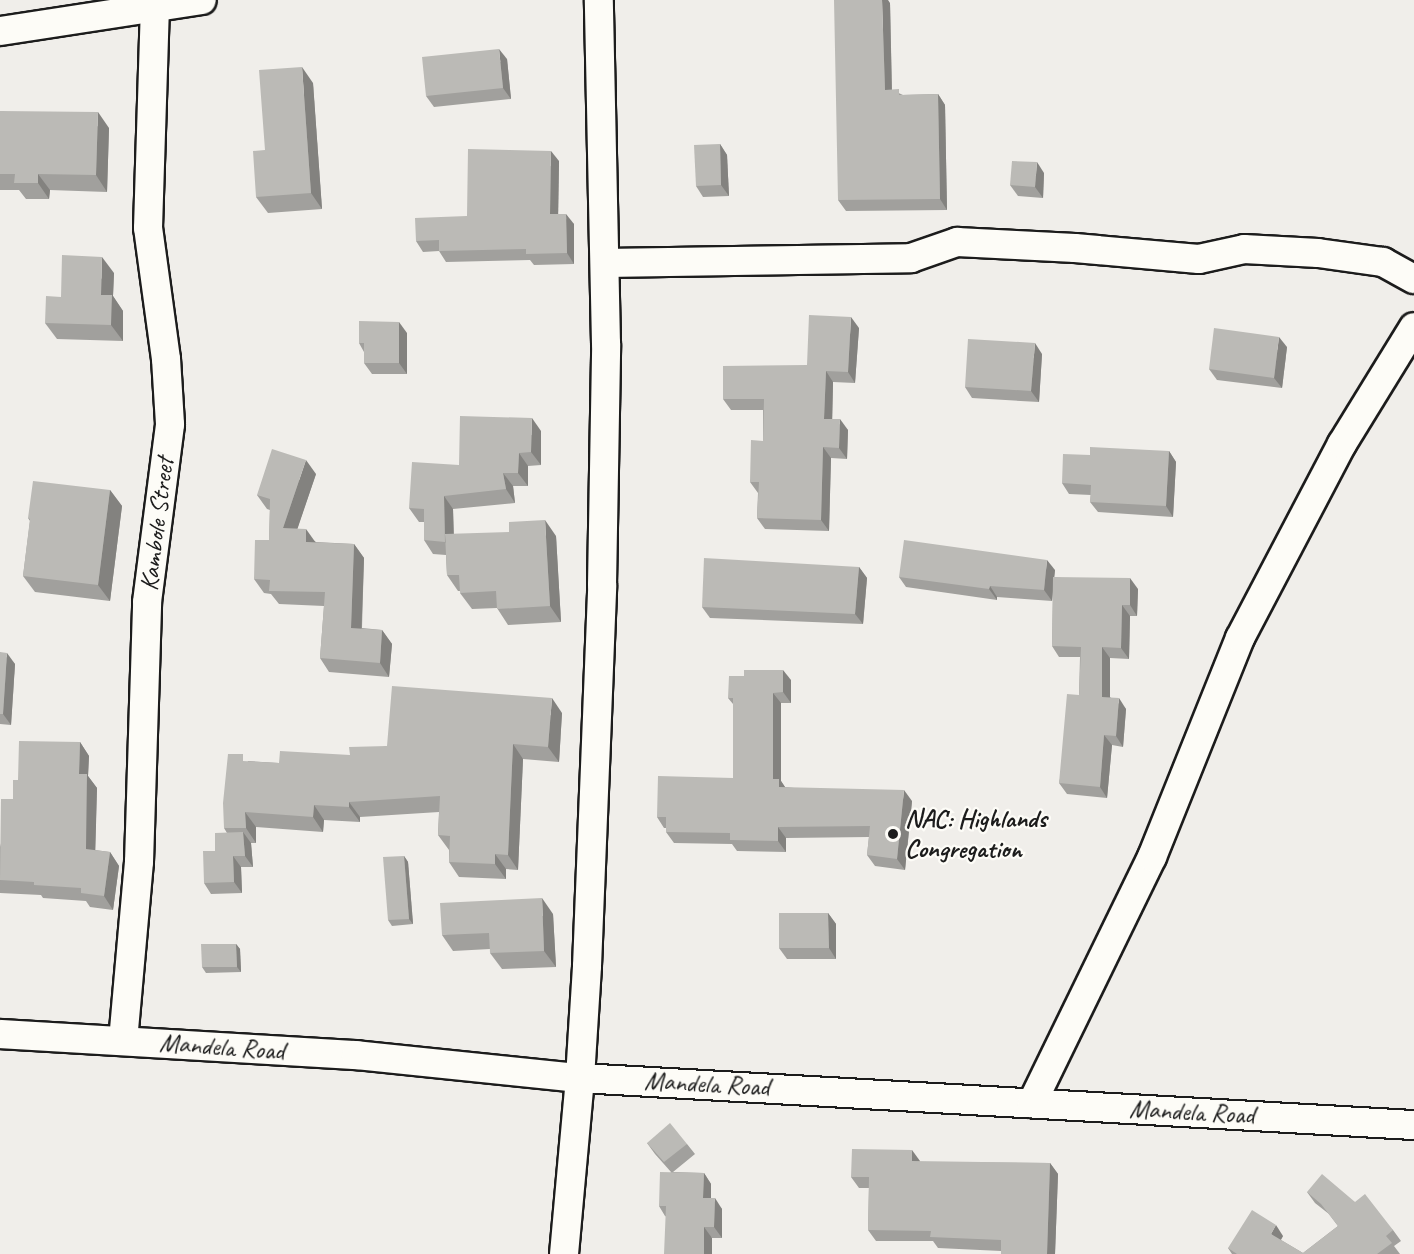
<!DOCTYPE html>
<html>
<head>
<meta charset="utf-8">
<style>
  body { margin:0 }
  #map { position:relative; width:1414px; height:1254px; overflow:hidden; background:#f0eeea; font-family:Caveat,sans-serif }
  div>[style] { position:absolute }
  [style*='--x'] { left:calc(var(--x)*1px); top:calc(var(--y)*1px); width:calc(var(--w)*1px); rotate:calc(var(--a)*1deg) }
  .roads { filter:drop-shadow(2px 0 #1c1c1c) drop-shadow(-2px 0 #1c1c1c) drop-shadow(0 2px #1c1c1c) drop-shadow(0 -2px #1c1c1c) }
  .minor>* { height:28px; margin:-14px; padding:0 14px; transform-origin:14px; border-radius:14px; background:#fdfcf7 }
  .wall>* { inset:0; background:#a1a09d }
  .shaded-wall>* { inset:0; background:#83827f }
  .building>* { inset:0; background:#bbbab6 }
  .dots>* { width:16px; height:16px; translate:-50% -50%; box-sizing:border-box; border:3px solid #fdfcf7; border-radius:50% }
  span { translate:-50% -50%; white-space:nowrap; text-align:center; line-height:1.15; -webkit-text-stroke:4.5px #fdfcf7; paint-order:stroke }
  .street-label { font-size:26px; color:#1c1c1c }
  .poi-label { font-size:26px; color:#1c1c1c; font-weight:700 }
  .left { translate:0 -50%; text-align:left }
</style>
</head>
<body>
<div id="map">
  <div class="roads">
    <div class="minor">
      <div style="--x:0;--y:31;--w:204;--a:-8.7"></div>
      <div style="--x:605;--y:263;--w:306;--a:-0.9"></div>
      <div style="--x:911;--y:258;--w:49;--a:-19.2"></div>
      <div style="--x:957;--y:242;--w:118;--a:2.9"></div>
      <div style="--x:1075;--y:248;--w:124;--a:5.1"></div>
      <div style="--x:1199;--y:259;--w:46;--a:-12.5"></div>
      <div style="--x:1244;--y:249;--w:74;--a:3.1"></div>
      <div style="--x:1318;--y:253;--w:66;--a:7.9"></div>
      <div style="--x:1383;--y:262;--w:35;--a:29"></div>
      <div style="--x:0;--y:1034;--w:357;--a:3.4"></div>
      <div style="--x:356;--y:1055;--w:225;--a:5.9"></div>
      <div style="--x:580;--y:1078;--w:835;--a:3.23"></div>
      <div style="--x:123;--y:1041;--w:180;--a:-84.9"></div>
      <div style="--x:139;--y:862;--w:260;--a:-88.2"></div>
      <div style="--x:147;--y:602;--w:179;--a:-82.6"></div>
      <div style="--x:170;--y:424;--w:65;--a:-93.5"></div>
      <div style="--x:166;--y:359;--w:132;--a:-97.8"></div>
      <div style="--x:148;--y:228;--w:221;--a:-88.2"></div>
      <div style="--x:1032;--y:1103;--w:274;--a:-64"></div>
      <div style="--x:1152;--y:857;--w:236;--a:-68.1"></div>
      <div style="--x:1240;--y:638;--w:219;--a:-62.3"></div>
      <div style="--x:1342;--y:444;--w:137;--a:-58.4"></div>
      <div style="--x:564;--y:1254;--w:177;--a:-84.8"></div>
      <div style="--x:580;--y:1078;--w:112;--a:-86.4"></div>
      <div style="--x:587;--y:966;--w:381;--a:-87.7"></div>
      <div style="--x:602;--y:585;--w:241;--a:-89"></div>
      <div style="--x:606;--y:344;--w:344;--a:-91.2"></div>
    </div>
  </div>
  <div class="wall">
    <div style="clip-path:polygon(890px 3px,892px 90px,903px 95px,938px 94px,945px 105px,947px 210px,846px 211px,838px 200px)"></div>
    <div style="clip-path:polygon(507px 59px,511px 99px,434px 107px,426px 96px)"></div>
    <div style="clip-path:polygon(313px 83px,322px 209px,268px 213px,256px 197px,265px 150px)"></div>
    <div style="clip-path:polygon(0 111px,109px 128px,107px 192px,50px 190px,49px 199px,26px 199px,19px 190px,0 190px)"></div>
    <div style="clip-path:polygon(720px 144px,727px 155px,729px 196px,703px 197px,696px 186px)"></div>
    <div style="clip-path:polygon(559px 161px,558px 214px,574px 224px,574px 264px,534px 265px,530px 260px,446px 262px,439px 251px,423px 252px,416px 241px,467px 216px)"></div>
    <div style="clip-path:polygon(1044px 173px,1043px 198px,1018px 196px,1010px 185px)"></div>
    <div style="clip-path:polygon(114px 273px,113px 296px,123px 311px,123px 341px,57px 339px,45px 323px,61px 297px)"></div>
    <div style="clip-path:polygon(859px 328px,855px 383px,833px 382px,832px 419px,848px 430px,847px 459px,831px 458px,829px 531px,765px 529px,757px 518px,758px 493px,750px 482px,763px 441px,763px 410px,731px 410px,723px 399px,807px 365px)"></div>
    <div style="clip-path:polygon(407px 333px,407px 374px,372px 374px,364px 363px,364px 352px,359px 343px)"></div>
    <div style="clip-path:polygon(1287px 347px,1282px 388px,1217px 380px,1209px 369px)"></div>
    <div style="clip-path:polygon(1042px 354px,1039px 402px,972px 398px,965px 387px)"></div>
    <div style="clip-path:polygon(541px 431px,541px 465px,528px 466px,528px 486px,513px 486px,515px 503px,453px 509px,454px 534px,556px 536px,561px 622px,508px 625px,497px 608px,472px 609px,460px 593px,460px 591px,458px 591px,447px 575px,446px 555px,433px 554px,424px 540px,424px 522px,419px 522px,409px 508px,459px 465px)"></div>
    <div style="clip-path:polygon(1169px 451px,1176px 462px,1173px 517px,1098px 512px,1090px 502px,1091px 495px,1069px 494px,1062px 483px,1090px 455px)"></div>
    <div style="clip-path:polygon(316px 474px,297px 529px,316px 542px,354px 544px,364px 558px,362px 628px,382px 630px,392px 644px,389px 677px,329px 672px,320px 658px,324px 606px,279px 604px,271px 594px,264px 593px,254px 579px,269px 540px,270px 510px,267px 509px,257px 495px)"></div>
    <div style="clip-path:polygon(110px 490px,122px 506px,110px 601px,35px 592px,23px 576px,30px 521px,28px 518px)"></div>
    <div style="clip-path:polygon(859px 567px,867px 578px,863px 624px,710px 618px,702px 607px)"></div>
    <div style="clip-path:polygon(1055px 570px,1054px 577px,1138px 589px,1137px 616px,1130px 616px,1129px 659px,1110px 658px,1110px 697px,1126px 709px,1123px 747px,1112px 745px,1107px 798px,1067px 794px,1059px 783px,1079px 695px,1080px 657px,1059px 657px,1052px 646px,1053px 592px,1052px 601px,997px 597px,997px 600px,906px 587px,899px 577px)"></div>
    <div style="clip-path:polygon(0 652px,15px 664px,11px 725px,0 724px)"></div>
    <div style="clip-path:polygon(744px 676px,791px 680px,791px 703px,781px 703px,781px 781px,785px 787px,912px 801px,905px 870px,875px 866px,867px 855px,869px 837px,786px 838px,786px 852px,737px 851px,732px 844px,674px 843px,666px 832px,666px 828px,664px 828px,657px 817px,733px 778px,733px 704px,728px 698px)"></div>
    <div style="clip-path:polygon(562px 713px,559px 762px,523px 759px,518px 870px,506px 869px,506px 879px,459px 877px,449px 862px,449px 850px,438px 835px,439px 812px,360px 817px,360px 822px,324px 820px,323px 832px,256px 827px,256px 843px,251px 843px,253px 867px,241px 867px,242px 893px,211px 894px,204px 883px,215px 851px,227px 833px,224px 828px,248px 761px,279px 763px,350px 755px,387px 746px)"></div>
    <div style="clip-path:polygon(80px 742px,89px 756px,88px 776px,97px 788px,95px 850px,110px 852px,119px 866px,113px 910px,90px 907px,86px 901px,43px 898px,41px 895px,0 893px,0 847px,18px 780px)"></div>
    <div style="clip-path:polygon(404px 856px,408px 862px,413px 924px,392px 926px,388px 920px)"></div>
    <div style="clip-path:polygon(828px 913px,836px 924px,836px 959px,787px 959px,779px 948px)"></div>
    <div style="clip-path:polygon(553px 914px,556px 967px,502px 969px,490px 953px,490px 949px,453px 951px,442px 935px)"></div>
    <div style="clip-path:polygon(236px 944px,240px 949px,241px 972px,206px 973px,202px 967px)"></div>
    <div style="clip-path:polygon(647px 1143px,687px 1144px,695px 1154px,673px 1172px,704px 1173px,711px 1184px,711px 1198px,722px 1209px,722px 1238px,712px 1238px,665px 1216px,659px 1206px,671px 1172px,655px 1154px)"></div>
    <div style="clip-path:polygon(920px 1161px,920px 1162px,1050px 1163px,1058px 1174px,1055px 1254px,1001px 1254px,1001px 1251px,938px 1248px,933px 1241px,876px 1241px,868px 1230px,869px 1188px,859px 1188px,851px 1177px)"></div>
    <div style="clip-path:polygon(1307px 1192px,1355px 1202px,1393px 1230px,1401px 1241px,1394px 1246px,1400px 1254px,1232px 1254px,1228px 1248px,1283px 1236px,1281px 1240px,1303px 1253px,1338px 1226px,1329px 1214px,1315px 1203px)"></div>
  </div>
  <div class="shaded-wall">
    <div style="clip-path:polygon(882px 0,888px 0,890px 3px,892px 101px,885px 90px)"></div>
    <div style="clip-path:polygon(499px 49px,507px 59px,511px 99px,503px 88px)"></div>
    <div style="clip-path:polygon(302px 67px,313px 83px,322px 209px,311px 193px)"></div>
    <div style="clip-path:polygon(938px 94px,945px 105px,947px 210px,940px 199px)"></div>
    <div style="clip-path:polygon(98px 112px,109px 128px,107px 192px,96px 175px)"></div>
    <div style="clip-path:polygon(720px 144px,727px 155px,729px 196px,721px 185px)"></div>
    <div style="clip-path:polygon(551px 151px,559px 161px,558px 225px,550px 214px)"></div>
    <div style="clip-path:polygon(1037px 162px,1044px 173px,1043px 198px,1035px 187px)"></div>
    <div style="clip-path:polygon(38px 174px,50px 190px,49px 199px,38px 183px)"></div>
    <div style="clip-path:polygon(566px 214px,574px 224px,574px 264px,567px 253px)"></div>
    <div style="clip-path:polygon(102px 257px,114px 273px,113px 296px,123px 311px,123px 341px,111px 325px,101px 295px)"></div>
    <div style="clip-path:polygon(851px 317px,859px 328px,855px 383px,848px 372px)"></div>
    <div style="clip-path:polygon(399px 322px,407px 333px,407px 374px,399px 363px)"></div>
    <div style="clip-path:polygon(1279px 337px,1287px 347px,1282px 388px,1274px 378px)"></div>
    <div style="clip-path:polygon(1035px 343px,1042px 354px,1039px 402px,1031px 391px)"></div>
    <div style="clip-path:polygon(826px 371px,833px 382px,832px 430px,824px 419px)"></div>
    <div style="clip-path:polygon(532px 418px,541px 431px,541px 465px,531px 452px)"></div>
    <div style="clip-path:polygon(840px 419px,848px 430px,847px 459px,839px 448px)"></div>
    <div style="clip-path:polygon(823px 447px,831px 458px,829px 531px,821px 520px)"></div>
    <div style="clip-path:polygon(1169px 451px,1176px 462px,1173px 517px,1166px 506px)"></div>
    <div style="clip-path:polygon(519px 453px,528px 466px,528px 486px,518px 473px)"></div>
    <div style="clip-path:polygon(306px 460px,316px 474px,293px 542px,283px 528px)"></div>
    <div style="clip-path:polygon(503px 473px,513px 486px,515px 503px,506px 489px)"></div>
    <div style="clip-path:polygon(110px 490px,122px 506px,110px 601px,98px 585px)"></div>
    <div style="clip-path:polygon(444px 496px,453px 509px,454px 555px,445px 542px)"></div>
    <div style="clip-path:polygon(545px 520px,556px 536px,561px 622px,550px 606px)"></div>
    <div style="clip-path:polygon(306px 529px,316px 543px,306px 542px)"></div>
    <div style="clip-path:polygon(354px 544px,364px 558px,361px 642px,351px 628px)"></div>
    <div style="clip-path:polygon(1047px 560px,1055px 570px,1052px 601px,1044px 590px)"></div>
    <div style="clip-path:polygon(859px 567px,867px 578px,863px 624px,855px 614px)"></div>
    <div style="clip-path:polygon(1130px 578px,1138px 589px,1137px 616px,1130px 605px)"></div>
    <div style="clip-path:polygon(990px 586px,997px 597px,997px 600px,989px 589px)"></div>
    <div style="clip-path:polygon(1122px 605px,1130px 616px,1129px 659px,1121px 648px)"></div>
    <div style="clip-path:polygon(382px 630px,392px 644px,389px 677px,380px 663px)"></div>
    <div style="clip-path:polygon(1102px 647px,1110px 658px,1110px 708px,1102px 697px)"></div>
    <div style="clip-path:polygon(7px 653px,15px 664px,11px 725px,3px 714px)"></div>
    <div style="clip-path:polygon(783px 670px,791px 680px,791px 703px,783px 692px)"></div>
    <div style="clip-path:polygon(773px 693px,781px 703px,781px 781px,787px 790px,787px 798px,773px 779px)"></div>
    <div style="clip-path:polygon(552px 698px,562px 713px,559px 762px,548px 747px)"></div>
    <div style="clip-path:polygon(1119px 698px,1126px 709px,1123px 747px,1116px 736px)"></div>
    <div style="clip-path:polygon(1104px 735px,1112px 745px,1107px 798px,1100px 787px)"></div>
    <div style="clip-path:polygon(80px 742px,89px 756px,88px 776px,97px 788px,95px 863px,86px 849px,79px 774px)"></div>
    <div style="clip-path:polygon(513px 744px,523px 759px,518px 870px,508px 855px)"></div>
    <div style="clip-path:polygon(904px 790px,912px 801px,905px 870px,897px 859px)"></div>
    <div style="clip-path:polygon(349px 802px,360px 817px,360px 822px,349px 807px)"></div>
    <div style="clip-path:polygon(314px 805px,324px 820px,323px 832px,313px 817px)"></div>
    <div style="clip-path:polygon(245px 812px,256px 827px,256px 843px,246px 828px)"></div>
    <div style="clip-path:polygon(778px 827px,786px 838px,786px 852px,778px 841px)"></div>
    <div style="clip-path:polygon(243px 832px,251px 843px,253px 867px,245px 856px)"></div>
    <div style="clip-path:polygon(110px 852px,119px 866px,113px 910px,104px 896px)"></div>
    <div style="clip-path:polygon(495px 854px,506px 869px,506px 879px,495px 864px)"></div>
    <div style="clip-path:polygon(233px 856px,241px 867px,242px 893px,234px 882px)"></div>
    <div style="clip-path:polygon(404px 856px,408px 862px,413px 924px,409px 919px)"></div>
    <div style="clip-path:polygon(542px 898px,553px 914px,556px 967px,544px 951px)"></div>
    <div style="clip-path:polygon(828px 913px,836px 924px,836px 959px,829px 948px)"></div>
    <div style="clip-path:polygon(236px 944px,240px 949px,241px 972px,237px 967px)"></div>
    <div style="clip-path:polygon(912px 1150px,920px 1161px,919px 1172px,912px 1161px)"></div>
    <div style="clip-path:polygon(1050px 1163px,1058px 1174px,1055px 1254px,1047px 1254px)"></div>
    <div style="clip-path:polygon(704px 1173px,711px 1184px,711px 1209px,703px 1198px)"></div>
    <div style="clip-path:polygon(715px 1198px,722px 1209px,722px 1238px,714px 1227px)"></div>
    <div style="clip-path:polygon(1276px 1225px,1283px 1236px,1278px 1244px,1271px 1234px)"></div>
    <div style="clip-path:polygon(704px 1227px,712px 1238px,712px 1254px,704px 1254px)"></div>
  </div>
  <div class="building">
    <div style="clip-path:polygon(834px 0,882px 0,885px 90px,899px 89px,899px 95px,938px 94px,940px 199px,838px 200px)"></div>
    <div style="clip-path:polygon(499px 49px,503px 88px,426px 96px,422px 57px)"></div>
    <div style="clip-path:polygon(302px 67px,311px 193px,256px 197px,253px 151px,265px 150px,259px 70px)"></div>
    <div style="clip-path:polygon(0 111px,98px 112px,96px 175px,38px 174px,38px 183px,14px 183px,15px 174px,0 174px)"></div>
    <div style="clip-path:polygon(720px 144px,721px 185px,696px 186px,694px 145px)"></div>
    <div style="clip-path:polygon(468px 149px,551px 151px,550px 214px,566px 214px,567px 253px,526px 254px,526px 249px,439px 251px,439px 240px,416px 241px,415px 218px,467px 216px)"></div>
    <div style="clip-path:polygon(1012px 161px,1037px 162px,1035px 187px,1010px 185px)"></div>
    <div style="clip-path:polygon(62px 255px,102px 257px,101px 295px,112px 295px,111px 325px,45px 323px,46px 296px,61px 297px)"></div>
    <div style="clip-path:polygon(809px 315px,851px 317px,848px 372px,826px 371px,824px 419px,840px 419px,839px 448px,823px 447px,821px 520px,757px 518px,759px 482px,750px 482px,751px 440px,763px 441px,764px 399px,723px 399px,723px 366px,807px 365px)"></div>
    <div style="clip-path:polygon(359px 321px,399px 322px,399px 363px,364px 363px,364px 343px,359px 343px)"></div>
    <div style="clip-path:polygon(1214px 328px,1279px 337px,1274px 378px,1209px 369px)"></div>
    <div style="clip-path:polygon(968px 339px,1035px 343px,1031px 391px,965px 387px)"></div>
    <div style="clip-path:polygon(460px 416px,532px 418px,531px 452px,519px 453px,518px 473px,503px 473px,506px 489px,444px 496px,445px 542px,424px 540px,424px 509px,409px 508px,412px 462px,459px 465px)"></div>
    <div style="clip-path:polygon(1090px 447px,1169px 451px,1166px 506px,1090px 502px,1091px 485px,1062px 483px,1063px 454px,1090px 455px)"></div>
    <div style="clip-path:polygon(272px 449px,306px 460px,283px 528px,306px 529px,306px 542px,354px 544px,351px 628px,382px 630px,380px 663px,320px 658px,325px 592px,269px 591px,270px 580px,254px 579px,255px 540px,269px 540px,270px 499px,257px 495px)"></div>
    <div style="clip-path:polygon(33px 481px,110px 490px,98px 585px,23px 576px,30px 519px,28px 518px)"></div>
    <div style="clip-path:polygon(545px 520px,550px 606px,497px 609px,496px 591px,460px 593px,459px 575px,447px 575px,445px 534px,509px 532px,509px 522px)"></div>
    <div style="clip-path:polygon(904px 540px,1047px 560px,1044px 590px,990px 586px,989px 589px,899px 577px)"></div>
    <div style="clip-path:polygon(704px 558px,859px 567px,855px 614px,702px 607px)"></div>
    <div style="clip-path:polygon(1053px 577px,1130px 578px,1130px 605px,1122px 605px,1121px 648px,1102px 647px,1102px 697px,1119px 698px,1116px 736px,1104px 735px,1100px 787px,1059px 783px,1067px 694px,1079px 695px,1081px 647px,1052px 646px)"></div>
    <div style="clip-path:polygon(0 652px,7px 653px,3px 714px,0 714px)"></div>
    <div style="clip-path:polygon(744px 670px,783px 670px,783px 692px,773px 693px,773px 779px,779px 779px,779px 787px,904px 790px,897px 859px,867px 855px,870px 826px,778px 827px,778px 841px,730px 840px,730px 833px,666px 832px,666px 817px,657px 817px,658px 776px,733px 778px,733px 698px,728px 698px,729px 676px,744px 676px)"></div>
    <div style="clip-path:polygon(392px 686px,552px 698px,548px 747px,513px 744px,508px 855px,495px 854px,495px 864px,449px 862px,450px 836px,438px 835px,440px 796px,349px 802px,349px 807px,314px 805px,313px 817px,245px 812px,246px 828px,224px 828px,223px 803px,228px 754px,243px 754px,243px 761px,279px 763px,280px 751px,350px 755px,349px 747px,387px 746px)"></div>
    <div style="clip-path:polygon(19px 741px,80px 742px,79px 774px,87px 774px,86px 849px,110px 852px,104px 896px,81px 893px,81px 888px,34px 885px,34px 882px,0 880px,1px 799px,13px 799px,13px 780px,18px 780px)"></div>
    <div style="clip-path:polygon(243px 832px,245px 856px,233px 856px,234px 882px,204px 883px,203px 851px,215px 851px,215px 833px)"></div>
    <div style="clip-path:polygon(404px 856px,409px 919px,388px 920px,383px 857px)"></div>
    <div style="clip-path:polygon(542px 898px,544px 951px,490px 953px,489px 933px,442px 935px,440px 903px)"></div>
    <div style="clip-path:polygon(779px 913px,828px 913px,829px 948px,779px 948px)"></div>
    <div style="clip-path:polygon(201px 944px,236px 944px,237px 967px,202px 967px)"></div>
    <div style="clip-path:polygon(670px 1123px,687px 1144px,664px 1162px,647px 1143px)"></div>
    <div style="clip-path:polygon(852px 1149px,912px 1150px,912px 1161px,1050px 1163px,1047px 1254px,1001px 1254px,1001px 1240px,930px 1237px,931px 1231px,868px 1230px,869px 1177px,851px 1177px)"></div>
    <div style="clip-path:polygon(660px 1172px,704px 1173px,703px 1198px,715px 1198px,714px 1227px,704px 1227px,704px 1254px,664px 1254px,666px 1206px,659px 1206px)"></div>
    <div style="clip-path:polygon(1322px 1174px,1355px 1202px,1365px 1194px,1393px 1230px,1386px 1236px,1392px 1243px,1377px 1254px,1237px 1254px,1228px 1248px,1252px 1210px,1276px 1225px,1271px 1234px,1303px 1253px,1338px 1226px,1321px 1204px,1307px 1192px)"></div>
  </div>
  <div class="dots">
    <div style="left:893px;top:834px;background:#1c1c1c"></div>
  </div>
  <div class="street-label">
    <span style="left:157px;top:524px;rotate:-83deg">Kambole Street</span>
    <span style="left:222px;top:1047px;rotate:4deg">Mandela Road</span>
    <span style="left:707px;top:1084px;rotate:3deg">Mandela Road</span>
    <span style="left:1192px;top:1112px;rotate:3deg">Mandela Road</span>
  </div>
  <div class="poi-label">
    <span class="left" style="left:905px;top:834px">NAC: Highlands<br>Congregation</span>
  </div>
</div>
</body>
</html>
